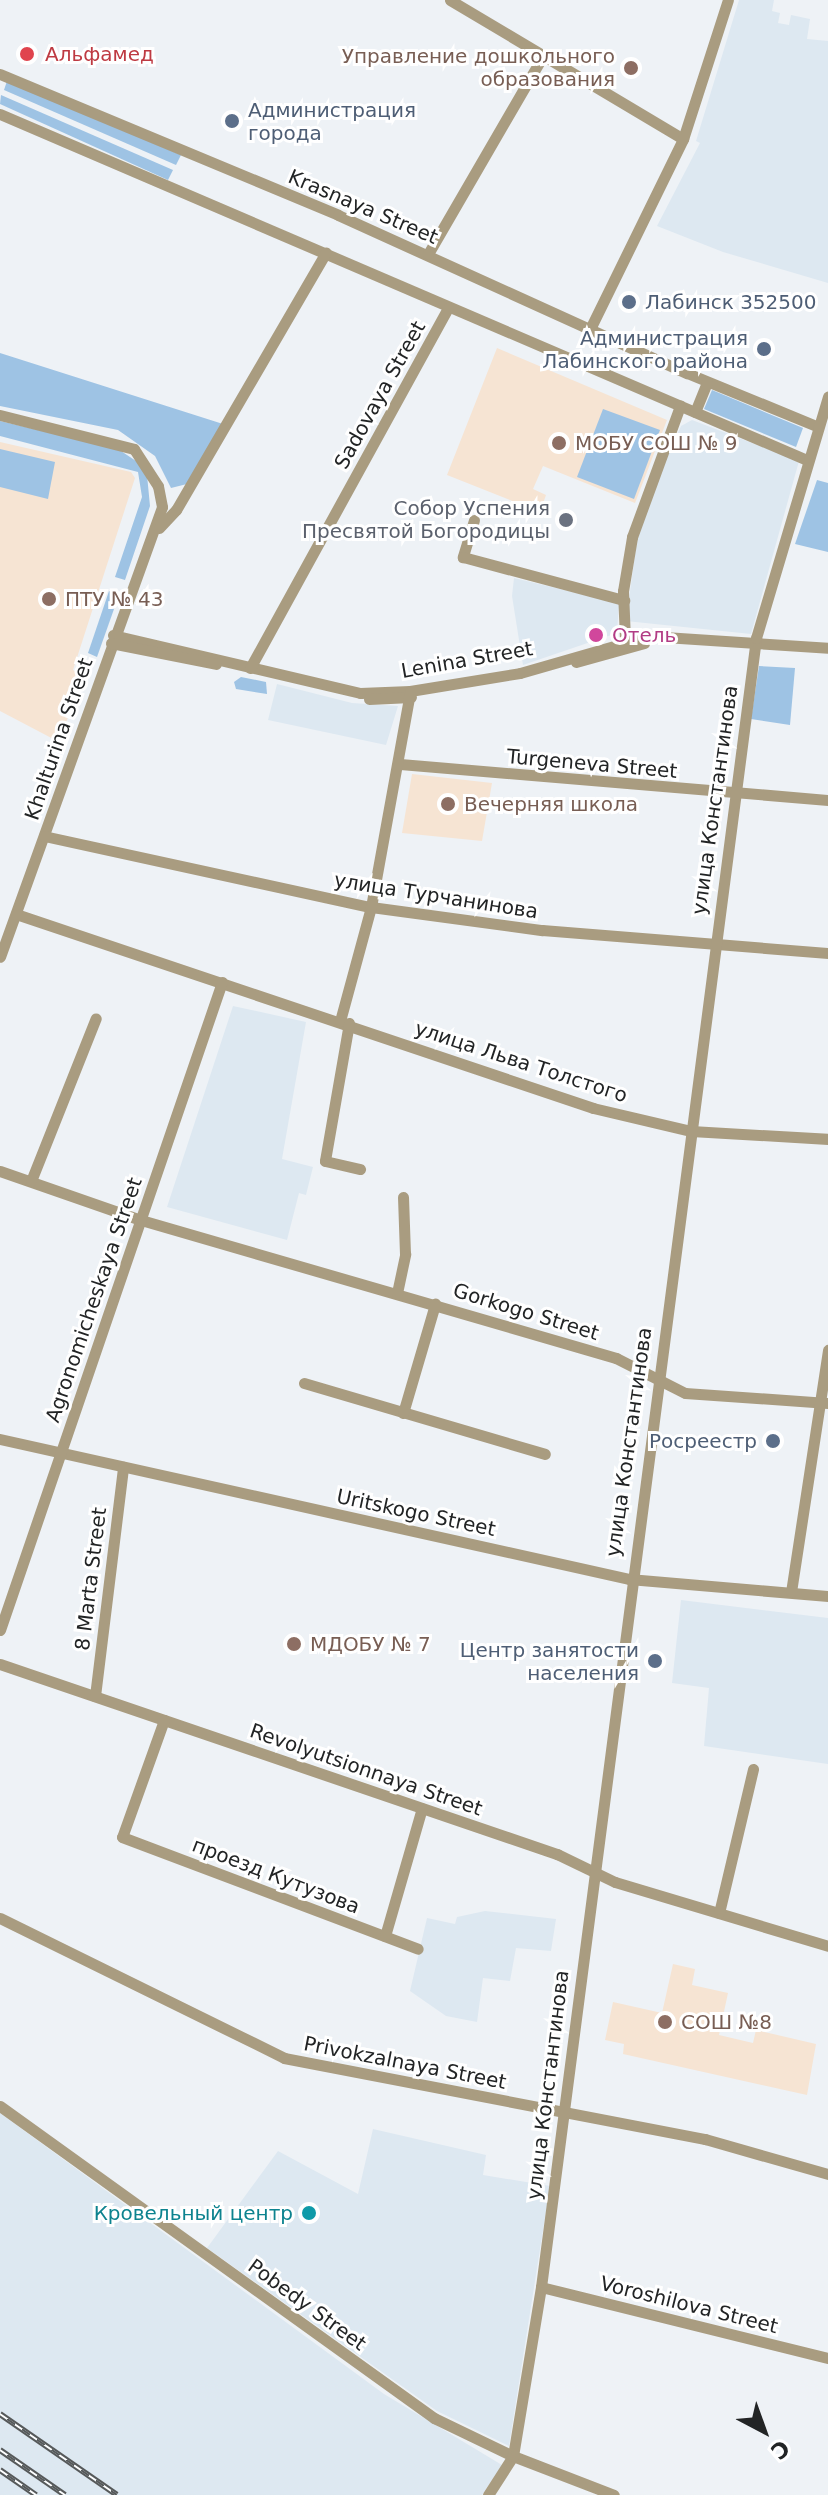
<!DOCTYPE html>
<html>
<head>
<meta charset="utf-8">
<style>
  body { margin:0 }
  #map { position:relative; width:828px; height:2495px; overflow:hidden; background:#eef2f6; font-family:"DejaVu Sans",sans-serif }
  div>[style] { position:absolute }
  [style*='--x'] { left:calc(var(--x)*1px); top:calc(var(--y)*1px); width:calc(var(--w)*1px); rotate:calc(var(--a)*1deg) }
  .built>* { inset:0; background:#dde8f1 }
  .education>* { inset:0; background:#f6e4d3 }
  .green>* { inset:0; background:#9ec3e4 }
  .minor>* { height:11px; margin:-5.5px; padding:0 5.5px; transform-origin:5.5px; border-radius:5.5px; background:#a99c80 }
  .rail>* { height:6px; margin-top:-3px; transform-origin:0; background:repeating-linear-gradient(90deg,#fff 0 9px,#56595a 0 18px); box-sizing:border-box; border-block:2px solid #56595a }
  .dots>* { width:22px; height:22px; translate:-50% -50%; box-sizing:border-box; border:4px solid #fff; border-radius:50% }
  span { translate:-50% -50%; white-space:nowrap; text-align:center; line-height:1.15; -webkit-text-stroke:6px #fff; paint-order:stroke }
  .health-label { font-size:20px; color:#be3a42 }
  .left { translate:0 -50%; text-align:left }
  .education-label { font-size:20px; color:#785e54 }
  .right { translate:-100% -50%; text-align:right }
  .service-label { font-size:20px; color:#4e5e75 }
  .street-label { font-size:20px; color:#222425 }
  .worship-label { font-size:20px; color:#5b616d }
  .hotel-label { font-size:20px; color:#b23c85 }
  .culture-label { font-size:20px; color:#0d838f }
  .north { position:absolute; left:724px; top:2391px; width:80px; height:80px; -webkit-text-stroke:6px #fff; paint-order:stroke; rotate:139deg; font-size:22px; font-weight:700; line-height:32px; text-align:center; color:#222425 }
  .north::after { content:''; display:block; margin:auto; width:28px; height:36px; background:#222425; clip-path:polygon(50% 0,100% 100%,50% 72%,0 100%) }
</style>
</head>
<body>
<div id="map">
  <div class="built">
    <div style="clip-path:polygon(739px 0,774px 0,772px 11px,780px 13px,778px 23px,789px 25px,791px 15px,810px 19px,807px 39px,828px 41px,828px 283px,723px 252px,657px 226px,700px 143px,696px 141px)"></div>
    <div style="clip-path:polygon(692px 420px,799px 461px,751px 634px,626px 621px,640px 517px,681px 426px)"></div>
    <div style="clip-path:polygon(514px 578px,619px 603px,617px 633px,523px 665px,512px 596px)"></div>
    <div style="clip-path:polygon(277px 684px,352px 703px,398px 706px,386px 745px,268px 720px)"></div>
    <div style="clip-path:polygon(233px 1006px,306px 1022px,282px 1159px,313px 1167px,306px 1195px,299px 1193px,287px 1240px,167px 1207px)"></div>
    <div style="clip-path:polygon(681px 1600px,828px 1618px,828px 1764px,704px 1746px,709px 1688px,672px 1683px)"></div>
    <div style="clip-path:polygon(485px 1911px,556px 1919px,551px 1951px,516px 1948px,510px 1981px,483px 1978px,477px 2022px,446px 2016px,410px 1991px,427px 1918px,455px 1924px,457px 1917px)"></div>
    <div style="clip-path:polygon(0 2113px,384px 2394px,502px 2465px,482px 2495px,0 2495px)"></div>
    <div style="clip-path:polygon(373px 2129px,486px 2155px,483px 2175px,550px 2186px,509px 2446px,437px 2411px,207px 2248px,278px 2151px,358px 2194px)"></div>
  </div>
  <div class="education">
    <div style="clip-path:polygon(497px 348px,667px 420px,635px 503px,543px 466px,533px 489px,546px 495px,540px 512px,447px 475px)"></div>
    <div style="clip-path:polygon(0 442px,131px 472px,135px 478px,73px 670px,83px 676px,59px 742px,0 711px)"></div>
    <div style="clip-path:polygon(412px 774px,492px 783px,482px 841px,402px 833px)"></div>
    <div style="clip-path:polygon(673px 1964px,695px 1969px,692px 1985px,728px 1993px,719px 2035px,753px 2043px,756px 2030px,816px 2044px,807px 2095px,623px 2054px,624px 2044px,605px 2040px,613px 2002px,662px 2013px)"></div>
  </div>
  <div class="green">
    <div style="clip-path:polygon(7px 81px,181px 155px,176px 165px,4px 90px)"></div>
    <div style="clip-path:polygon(1px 95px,173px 170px,168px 180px,0 104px)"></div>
    <div style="clip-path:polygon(0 353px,223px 424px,187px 484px,171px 488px,155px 456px,118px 430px,0 406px)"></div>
    <div style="clip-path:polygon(712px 390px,803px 428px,796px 447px,704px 409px)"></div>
    <div style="clip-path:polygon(603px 409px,660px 430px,634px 499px,577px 477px)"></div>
    <div style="clip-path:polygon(0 421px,118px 449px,139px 463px,147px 475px,150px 506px,125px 580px,115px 577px,142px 497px,138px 472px,0 436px)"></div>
    <div style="clip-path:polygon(0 449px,55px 462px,48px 499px,0 487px)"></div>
    <div style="clip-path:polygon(817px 480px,828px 483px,828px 552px,795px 544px)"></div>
    <div style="clip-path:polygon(109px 591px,119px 595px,97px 657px,88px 653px)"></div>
    <div style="clip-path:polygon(759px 666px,795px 668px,790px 725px,751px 719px)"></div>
    <div style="clip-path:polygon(241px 677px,266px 682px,267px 694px,236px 689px,234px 682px)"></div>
  </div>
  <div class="minor">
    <div style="--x:450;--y:0;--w:271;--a:30.8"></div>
    <div style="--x:0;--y:74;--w:366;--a:22.6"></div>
    <div style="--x:338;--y:215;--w:383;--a:24.4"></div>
    <div style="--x:687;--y:373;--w:139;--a:22.3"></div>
    <div style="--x:0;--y:114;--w:878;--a:23.21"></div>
    <div style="--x:428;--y:254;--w:231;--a:-59.9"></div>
    <div style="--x:590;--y:329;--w:212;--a:-63.9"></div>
    <div style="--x:683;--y:139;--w:146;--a:-72.1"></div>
    <div style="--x:695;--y:412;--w:32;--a:-68"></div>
    <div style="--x:0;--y:415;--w:138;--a:14.2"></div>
    <div style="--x:134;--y:449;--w:44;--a:57"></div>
    <div style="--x:158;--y:486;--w:21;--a:79"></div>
    <div style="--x:162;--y:507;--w:478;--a:109.8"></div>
    <div style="--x:474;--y:520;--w:39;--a:107"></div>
    <div style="--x:463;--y:557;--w:167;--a:15"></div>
    <div style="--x:159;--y:528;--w:25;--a:-47"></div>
    <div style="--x:176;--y:510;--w:298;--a:-59.8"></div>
    <div style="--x:113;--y:635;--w:254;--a:13.2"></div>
    <div style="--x:360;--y:693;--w:50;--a:-2.3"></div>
    <div style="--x:410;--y:691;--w:111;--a:-9.3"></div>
    <div style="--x:520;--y:673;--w:134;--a:-16"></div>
    <div style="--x:649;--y:636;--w:179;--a:3.8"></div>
    <div style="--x:625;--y:639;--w:48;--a:-92.4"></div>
    <div style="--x:623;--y:591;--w:55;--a:-80.5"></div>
    <div style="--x:632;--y:537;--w:140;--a:-69.9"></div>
    <div style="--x:111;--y:643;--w:107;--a:11.3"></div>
    <div style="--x:576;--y:662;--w:71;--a:-15.6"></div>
    <div style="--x:250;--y:668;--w:411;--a:-61.2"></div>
    <div style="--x:369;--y:699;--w:42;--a:-2.7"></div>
    <div style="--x:400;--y:764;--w:430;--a:4.8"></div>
    <div style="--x:44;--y:836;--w:335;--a:12.3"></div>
    <div style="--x:371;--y:907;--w:173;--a:7.7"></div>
    <div style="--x:542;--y:930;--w:287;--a:4.6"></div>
    <div style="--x:16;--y:914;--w:609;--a:18.58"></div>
    <div style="--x:593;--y:1108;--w:101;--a:13.2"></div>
    <div style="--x:691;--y:1131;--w:137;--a:3.3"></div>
    <div style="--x:340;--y:1021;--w:118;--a:-74.8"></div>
    <div style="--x:371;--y:907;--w:218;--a:-79.7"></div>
    <div style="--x:349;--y:1023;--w:140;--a:99.9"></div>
    <div style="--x:325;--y:1161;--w:36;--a:13"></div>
    <div style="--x:0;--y:1171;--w:149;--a:19.2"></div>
    <div style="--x:141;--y:1220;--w:495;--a:16.2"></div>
    <div style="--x:616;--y:1358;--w:77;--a:26.9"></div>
    <div style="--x:685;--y:1393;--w:143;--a:4"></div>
    <div style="--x:31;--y:1181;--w:175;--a:-68.3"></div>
    <div style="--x:397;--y:1293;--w:40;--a:-78"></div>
    <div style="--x:405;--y:1254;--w:57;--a:-92"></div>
    <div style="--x:304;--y:1383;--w:251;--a:16.4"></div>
    <div style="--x:403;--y:1413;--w:114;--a:-73.6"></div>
    <div style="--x:0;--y:1439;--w:644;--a:12.55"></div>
    <div style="--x:629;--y:1579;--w:200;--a:4.9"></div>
    <div style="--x:791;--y:1592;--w:245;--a:-81.3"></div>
    <div style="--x:0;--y:1630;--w:685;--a:-71.09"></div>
    <div style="--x:0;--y:1664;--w:589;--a:18.84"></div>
    <div style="--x:557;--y:1854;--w:64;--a:25.8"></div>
    <div style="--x:615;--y:1882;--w:222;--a:16.7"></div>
    <div style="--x:95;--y:1696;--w:231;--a:-83"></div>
    <div style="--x:164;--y:1720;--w:124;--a:109.7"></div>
    <div style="--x:122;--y:1837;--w:316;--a:20.7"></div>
    <div style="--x:719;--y:1913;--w:148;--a:-76.7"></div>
    <div style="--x:0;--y:1918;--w:317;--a:26.2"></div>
    <div style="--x:284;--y:2058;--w:429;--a:10.9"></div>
    <div style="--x:705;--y:2139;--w:128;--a:15.9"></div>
    <div style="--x:385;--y:1936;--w:133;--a:-73.9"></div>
    <div style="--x:0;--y:2106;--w:535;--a:35.71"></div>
    <div style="--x:434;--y:2418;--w:88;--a:25.7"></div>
    <div style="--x:513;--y:2456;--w:108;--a:21.1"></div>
    <div style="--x:541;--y:2287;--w:296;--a:13.9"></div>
    <div style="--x:488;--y:2495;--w:46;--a:-57.3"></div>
    <div style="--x:513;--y:2456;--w:171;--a:-80.6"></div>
    <div style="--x:541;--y:2287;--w:1663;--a:-82.57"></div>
    <div style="--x:756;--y:638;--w:252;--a:-73.4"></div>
  </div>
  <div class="rail">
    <div style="--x:0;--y:2414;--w:142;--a:34.7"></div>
    <div style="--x:0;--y:2450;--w:79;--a:34.7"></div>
    <div style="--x:0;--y:2470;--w:44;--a:34.8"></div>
  </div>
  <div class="dots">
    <div style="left:27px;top:54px;background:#e0444e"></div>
    <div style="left:631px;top:68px;background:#8d6e63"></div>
    <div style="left:232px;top:121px;background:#5c6f8a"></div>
    <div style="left:629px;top:302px;background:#5c6f8a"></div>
    <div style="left:764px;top:349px;background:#5c6f8a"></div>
    <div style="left:559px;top:443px;background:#8d6e63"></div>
    <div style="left:566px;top:520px;background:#6b7280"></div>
    <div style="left:49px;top:599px;background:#8d6e63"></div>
    <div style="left:596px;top:635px;background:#d1479c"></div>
    <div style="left:448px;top:804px;background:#8d6e63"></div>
    <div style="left:773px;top:1441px;background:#5c6f8a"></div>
    <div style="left:294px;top:1644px;background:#8d6e63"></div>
    <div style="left:655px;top:1661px;background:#5c6f8a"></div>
    <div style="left:665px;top:2022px;background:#8d6e63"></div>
    <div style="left:309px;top:2213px;background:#0f9aa8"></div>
  </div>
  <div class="health-label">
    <span class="left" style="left:45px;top:54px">Альфамед</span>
  </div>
  <div class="education-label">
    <span class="right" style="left:615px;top:68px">Управление дошкольного<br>образования</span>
    <span class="left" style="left:575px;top:443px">МОБУ СОШ № 9</span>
    <span class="left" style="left:65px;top:599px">ПТУ № 43</span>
    <span class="left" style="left:464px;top:804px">Вечерняя школа</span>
    <span class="left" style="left:310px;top:1644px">МДОБУ № 7</span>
    <span class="left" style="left:681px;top:2022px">СОШ №8</span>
  </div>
  <div class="service-label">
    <span class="left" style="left:248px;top:122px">Администрация<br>города</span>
    <span class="left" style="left:645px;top:302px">Лабинск 352500</span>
    <span class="right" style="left:748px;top:350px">Администрация<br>Лабинского района</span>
    <span class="right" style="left:757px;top:1441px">Росреестр</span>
    <span class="right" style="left:639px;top:1662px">Центр занятости<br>населения</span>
  </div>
  <div class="street-label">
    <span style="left:363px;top:207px;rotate:23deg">Krasnaya Street</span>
    <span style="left:380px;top:395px;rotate:-61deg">Sadovaya Street</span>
    <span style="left:467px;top:660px;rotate:-10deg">Lenina Street</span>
    <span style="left:59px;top:739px;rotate:-71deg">Khalturina Street</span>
    <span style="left:592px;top:764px;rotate:5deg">Turgeneva Street</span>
    <span style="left:715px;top:800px;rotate:-82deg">улица Константинова</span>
    <span style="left:436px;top:896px;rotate:9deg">улица Турчанинова</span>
    <span style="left:521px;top:1062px;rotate:18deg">улица Льва Толстого</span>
    <span style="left:94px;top:1300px;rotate:-71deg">Agronomicheskaya Street</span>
    <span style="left:526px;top:1312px;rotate:17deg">Gorkogo Street</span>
    <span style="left:629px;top:1442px;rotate:-82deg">улица Константинова</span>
    <span style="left:416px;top:1513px;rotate:12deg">Uritskogo Street</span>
    <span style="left:91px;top:1579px;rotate:-83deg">8 Marta Street</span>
    <span style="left:366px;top:1770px;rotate:19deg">Revolyutsionnaya Street</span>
    <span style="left:276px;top:1876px;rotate:21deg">проезд Кутузова</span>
    <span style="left:405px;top:2063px;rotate:11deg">Privokzalnaya Street</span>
    <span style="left:548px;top:2085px;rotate:-83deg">улица Константинова</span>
    <span style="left:307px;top:2305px;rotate:36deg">Pobedy Street</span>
    <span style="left:689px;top:2305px;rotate:14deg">Voroshilova Street</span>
  </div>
  <div class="worship-label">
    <span class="right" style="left:550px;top:520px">Собор Успения<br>Пресвятой Богородицы</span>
  </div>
  <div class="hotel-label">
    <span class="left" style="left:612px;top:635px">Отель</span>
  </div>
  <div class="culture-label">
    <span class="right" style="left:293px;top:2213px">Кровельный центр</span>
  </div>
  <div class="north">С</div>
</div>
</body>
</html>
